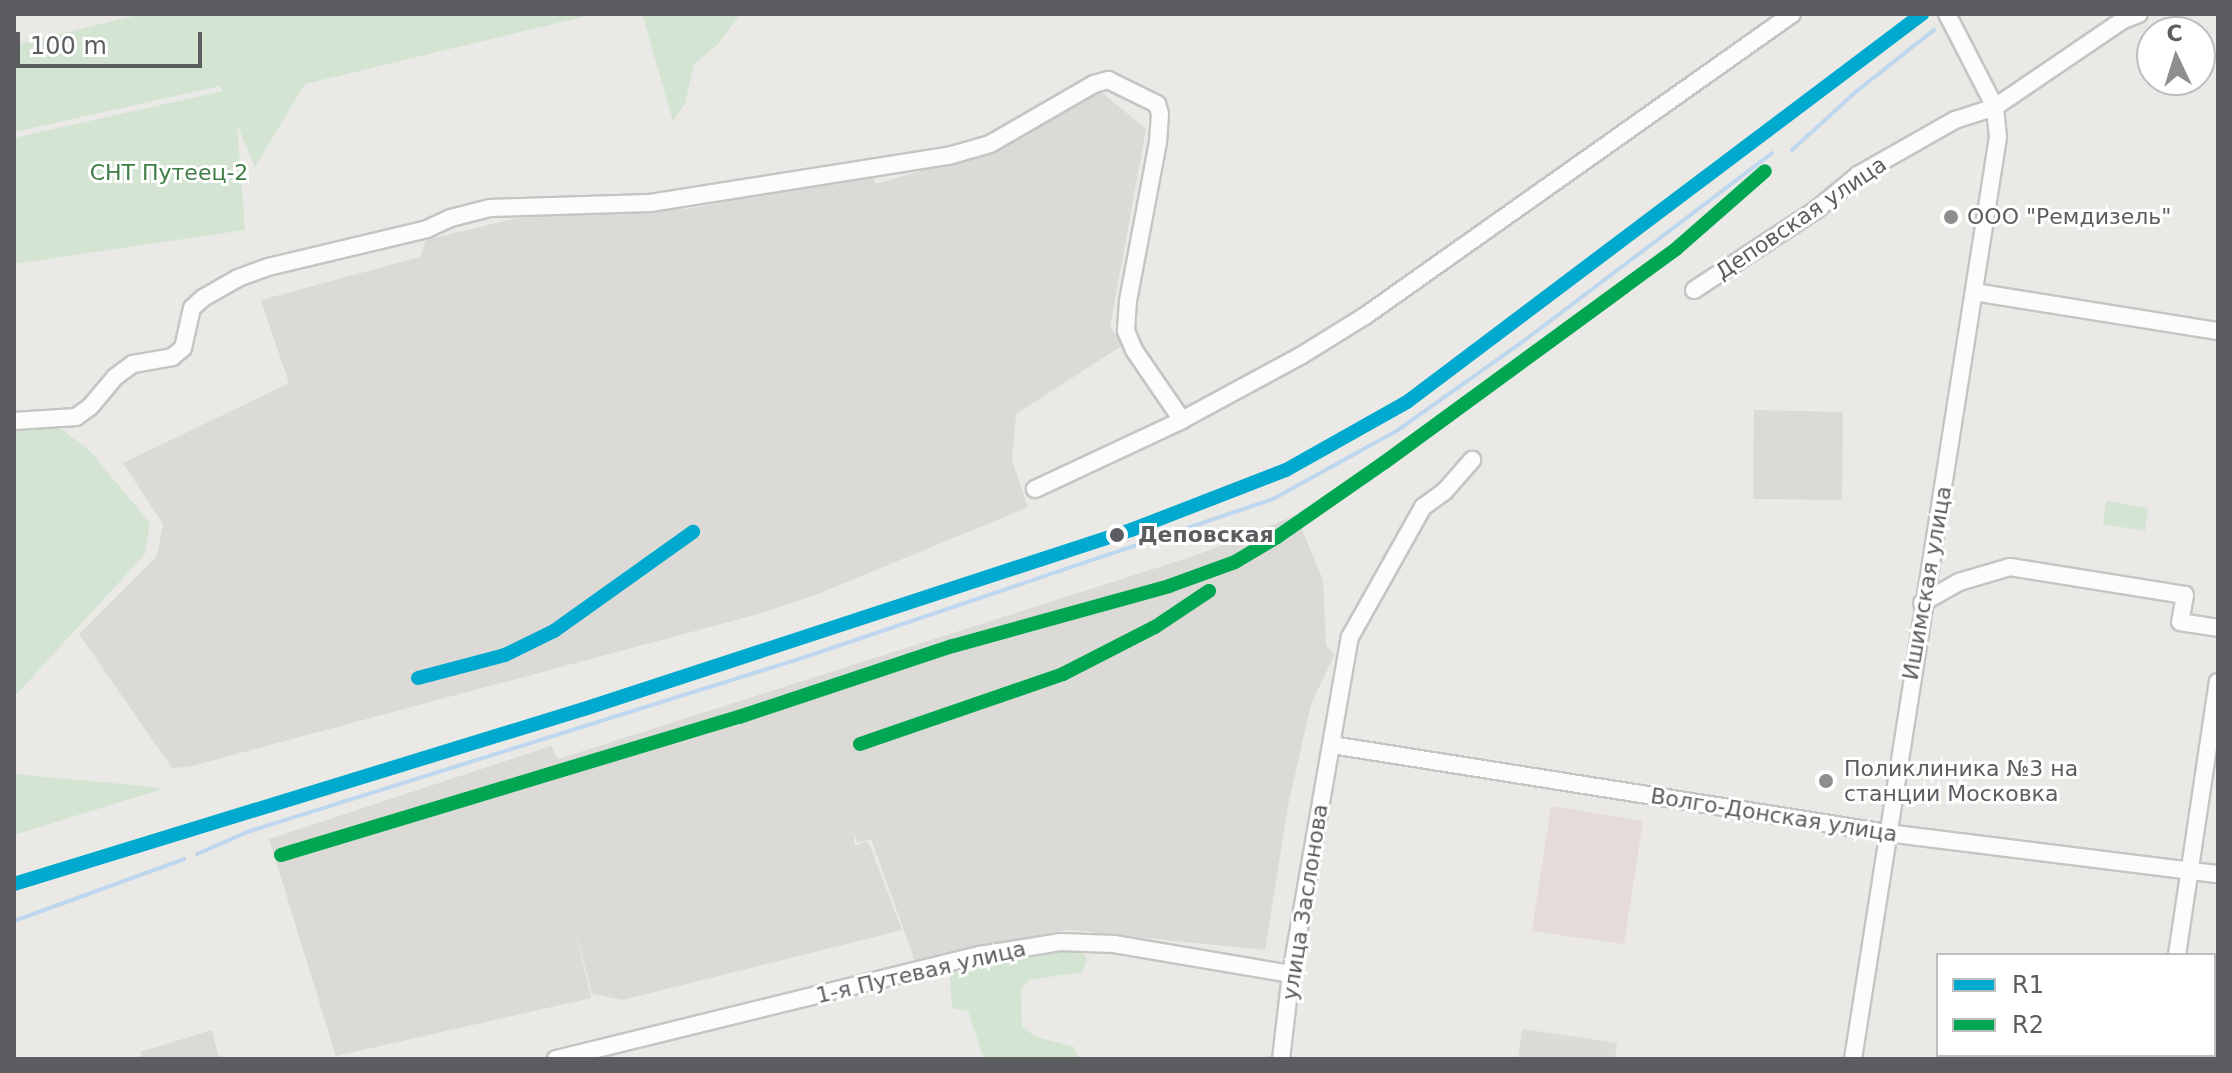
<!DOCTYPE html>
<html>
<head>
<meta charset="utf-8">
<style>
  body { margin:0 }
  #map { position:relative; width:2232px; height:1073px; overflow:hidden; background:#eae9e5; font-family:"DejaVu Sans",sans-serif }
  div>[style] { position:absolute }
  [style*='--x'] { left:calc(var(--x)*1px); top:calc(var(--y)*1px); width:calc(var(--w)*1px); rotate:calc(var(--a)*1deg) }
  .industrial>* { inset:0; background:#dbdad6 }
  .education>* { inset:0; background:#dddbd5 }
  .medical>* { inset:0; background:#e5dbd8 }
  .green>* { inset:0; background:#d4e4d3 }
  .stream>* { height:4px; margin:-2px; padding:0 2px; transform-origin:2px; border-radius:2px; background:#bed7ef }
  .roads { filter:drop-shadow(2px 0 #c6c5c5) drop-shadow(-2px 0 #c6c5c5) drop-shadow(0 2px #c6c5c5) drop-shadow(0 -2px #c6c5c5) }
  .minor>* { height:16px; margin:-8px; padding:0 8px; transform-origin:8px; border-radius:8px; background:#fcfcfb }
  .rail-1>* { height:14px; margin:-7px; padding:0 7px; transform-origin:7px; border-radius:7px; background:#00a9ce }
  .rail-2>* { height:14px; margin:-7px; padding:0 7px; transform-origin:7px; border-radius:7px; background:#00a651 }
  .dots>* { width:22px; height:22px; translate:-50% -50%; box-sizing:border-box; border:4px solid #fff; border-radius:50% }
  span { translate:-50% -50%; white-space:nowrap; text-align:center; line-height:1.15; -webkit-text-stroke:6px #fff; paint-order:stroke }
  .park-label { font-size:22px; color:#3f7c46 }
  .poi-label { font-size:22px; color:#5b5d61 }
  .left { translate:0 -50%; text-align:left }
  .street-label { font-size:22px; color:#5b5d61 }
  .stop-label { font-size:22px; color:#5b5d61; font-weight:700 }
  .frame { position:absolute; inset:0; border:16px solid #5b5d61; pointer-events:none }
  .legend { position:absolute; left:1936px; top:953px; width:280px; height:104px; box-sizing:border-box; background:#fff; border:2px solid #bdbec0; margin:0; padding:10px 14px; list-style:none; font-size:24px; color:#5b5d61 }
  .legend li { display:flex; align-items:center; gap:16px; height:40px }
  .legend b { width:40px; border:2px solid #bdbec0 }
  .north { position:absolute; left:2136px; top:16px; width:80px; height:80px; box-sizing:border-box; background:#fff; border:2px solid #bdbec0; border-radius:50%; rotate:356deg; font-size:22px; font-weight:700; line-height:32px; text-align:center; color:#5b5d61 }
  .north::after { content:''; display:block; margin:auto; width:28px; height:36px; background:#8d8e8f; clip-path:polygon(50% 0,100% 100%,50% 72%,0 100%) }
  .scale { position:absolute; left:16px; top:32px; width:186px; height:36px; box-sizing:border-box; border:4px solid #5b5d61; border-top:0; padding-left:10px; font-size:24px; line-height:28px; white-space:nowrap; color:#5b5d61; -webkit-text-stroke:6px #fff; paint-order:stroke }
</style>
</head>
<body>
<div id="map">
  <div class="industrial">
    <div style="clip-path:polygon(1101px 92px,1146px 129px,1110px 327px,1123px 345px,1016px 414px,1012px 460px,1028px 507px,818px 594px,762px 613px,188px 767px,172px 768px,79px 634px,157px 556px,163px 524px,123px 463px,289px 383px,261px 300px,420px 257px,426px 240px,530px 215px,687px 209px,872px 175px,876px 184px,1001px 147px)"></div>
    <div style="clip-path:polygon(1754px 410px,1843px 412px,1842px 500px,1753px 499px)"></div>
    <div style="clip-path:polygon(1296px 515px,1323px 580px,1326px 646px,1335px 654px,1311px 704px,1288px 806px,1265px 950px,1068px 930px,915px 961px,871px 839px,857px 843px,853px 830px,855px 846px,868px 841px,902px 930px,623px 1000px,592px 994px,572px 915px,591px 998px,336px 1056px,269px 839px,551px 746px,558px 759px,1194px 556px)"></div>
    <div style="clip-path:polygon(212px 1030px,219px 1059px,142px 1059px,140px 1052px)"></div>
  </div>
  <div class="education">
    <div style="clip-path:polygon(1522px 1029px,1617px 1043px,1615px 1059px,1518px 1059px)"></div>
  </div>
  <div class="medical">
    <div style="clip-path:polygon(1551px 806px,1643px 821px,1624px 944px,1532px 931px)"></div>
  </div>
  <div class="green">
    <div style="clip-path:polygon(142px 14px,595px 14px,305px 84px,255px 167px,237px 125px,245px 230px,14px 264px,14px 138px,223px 91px,220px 86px,14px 132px,14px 45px)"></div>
    <div style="clip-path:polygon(642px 14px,741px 14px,717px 45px,694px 64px,685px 104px,673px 121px)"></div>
    <div style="clip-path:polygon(14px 429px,61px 429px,89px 450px,150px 523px,145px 554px,14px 697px)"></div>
    <div style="clip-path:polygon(2106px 501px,2148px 508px,2145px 531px,2103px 524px)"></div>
    <div style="clip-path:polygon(14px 774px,144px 786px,162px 789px,14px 835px)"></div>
    <div style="clip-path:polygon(1060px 947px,1083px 951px,1087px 961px,1082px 972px,1029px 980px,1021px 989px,1022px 1026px,1034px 1036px,1074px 1047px,1079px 1059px,984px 1059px,968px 1011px,952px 1008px,950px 977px,957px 968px)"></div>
  </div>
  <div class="stream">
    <div style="--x:1792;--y:150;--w:89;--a:-42.3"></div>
    <div style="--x:1858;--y:90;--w:97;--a:-38.3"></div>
    <div style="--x:197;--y:854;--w:58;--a:-23.5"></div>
    <div style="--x:250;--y:831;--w:575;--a:-17.4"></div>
    <div style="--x:799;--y:659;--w:500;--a:-18.65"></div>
    <div style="--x:1273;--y:499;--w:143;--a:-28.9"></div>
    <div style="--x:1398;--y:430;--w:156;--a:-35.3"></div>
    <div style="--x:1525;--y:340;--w:310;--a:-37.1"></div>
    <div style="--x:14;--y:921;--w:181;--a:-20"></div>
  </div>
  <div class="roads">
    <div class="minor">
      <div style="--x:1694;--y:290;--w:146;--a:-33.3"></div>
      <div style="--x:1816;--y:210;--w:55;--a:-39.8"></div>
      <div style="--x:1858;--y:175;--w:112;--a:-29.6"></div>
      <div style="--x:1955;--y:120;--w:42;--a:-18"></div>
      <div style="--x:1995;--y:107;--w:155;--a:-34.2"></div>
      <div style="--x:2123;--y:20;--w:17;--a:-21"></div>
      <div style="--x:1974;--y:292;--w:247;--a:9.1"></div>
      <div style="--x:14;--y:421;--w:62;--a:-3.7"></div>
      <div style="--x:76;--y:417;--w:17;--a:-36"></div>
      <div style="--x:90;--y:407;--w:39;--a:-50"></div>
      <div style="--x:115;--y:377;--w:22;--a:-36"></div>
      <div style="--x:133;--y:364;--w:40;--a:-10"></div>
      <div style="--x:172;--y:357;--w:14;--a:-39"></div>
      <div style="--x:183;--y:348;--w:41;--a:-77.3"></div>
      <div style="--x:192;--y:308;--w:15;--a:-42"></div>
      <div style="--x:203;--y:298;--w:40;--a:-29.7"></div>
      <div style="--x:238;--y:278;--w:32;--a:-20"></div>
      <div style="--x:268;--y:267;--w:163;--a:-13.4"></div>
      <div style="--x:427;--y:229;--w:26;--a:-25"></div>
      <div style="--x:451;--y:218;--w:40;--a:-14.4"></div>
      <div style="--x:490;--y:208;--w:160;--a:-1.8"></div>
      <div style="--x:650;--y:203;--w:302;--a:-9"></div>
      <div style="--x:948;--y:156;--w:44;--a:-15.9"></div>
      <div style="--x:990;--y:144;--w:120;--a:-30"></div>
      <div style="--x:1094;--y:84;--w:15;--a:-16"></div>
      <div style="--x:1108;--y:80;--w:55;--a:26.1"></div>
      <div style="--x:1157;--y:104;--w:10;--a:73"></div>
      <div style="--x:1160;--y:114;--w:28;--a:94"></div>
      <div style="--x:1158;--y:142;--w:162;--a:100.7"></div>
      <div style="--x:1128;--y:301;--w:30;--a:94"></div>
      <div style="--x:1126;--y:331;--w:21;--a:67"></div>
      <div style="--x:1134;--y:350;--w:85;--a:55.6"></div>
      <div style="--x:1035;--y:489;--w:162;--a:-25.1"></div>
      <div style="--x:1182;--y:420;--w:136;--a:-28.4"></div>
      <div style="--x:1302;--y:355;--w:74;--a:-31.8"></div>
      <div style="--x:1365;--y:316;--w:523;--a:-35.27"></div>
      <div style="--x:1922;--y:603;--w:43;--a:-29.6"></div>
      <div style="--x:1959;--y:582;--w:53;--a:-16.4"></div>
      <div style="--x:2010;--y:567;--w:177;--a:9.1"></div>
      <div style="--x:2185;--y:595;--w:27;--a:100"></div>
      <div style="--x:2180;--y:622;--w:38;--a:9"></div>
      <div style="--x:1332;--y:745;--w:562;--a:9.01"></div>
      <div style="--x:1887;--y:833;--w:334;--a:7.1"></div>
      <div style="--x:2177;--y:955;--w:276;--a:-81.5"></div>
      <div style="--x:556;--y:1059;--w:437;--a:-13.8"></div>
      <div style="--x:980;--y:955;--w:81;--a:-9.2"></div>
      <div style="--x:1060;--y:942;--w:54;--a:2.1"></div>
      <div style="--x:1114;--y:944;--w:180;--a:9.6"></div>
      <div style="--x:1281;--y:1059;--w:86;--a:-83.3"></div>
      <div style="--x:1291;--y:974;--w:342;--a:-80.1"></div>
      <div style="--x:1350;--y:637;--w:149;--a:-60.7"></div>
      <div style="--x:1423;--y:507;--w:26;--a:-36"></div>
      <div style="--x:1444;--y:492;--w:43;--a:-48.8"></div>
      <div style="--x:1853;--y:1059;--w:933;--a:-81.06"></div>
      <div style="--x:1998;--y:137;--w:30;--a:-96"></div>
      <div style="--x:1995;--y:107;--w:105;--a:-117.3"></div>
      <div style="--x:2162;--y:1059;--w:4;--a:-90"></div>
    </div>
  </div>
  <div class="rail-1">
    <div style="--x:418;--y:678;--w:90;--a:-14.8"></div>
    <div style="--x:505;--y:655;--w:55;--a:-26.1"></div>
    <div style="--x:554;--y:631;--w:171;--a:-35.5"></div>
    <div style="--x:14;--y:884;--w:596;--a:-17.07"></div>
    <div style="--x:584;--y:709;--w:576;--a:-18.12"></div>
    <div style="--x:1131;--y:530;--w:166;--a:-21.2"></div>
    <div style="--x:1286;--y:470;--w:139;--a:-29.3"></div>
    <div style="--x:1407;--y:402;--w:645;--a:-36.99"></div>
  </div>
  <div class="rail-2">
    <div style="--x:860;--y:744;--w:215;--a:-19"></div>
    <div style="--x:1063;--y:674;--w:103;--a:-27.1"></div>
    <div style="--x:1155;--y:627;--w:65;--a:-33.7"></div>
    <div style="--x:281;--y:855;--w:478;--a:-16.8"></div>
    <div style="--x:739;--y:717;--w:225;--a:-18.4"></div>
    <div style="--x:953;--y:646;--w:224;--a:-15.5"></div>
    <div style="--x:1169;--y:586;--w:70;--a:-20"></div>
    <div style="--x:1235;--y:562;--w:49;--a:-30.8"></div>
    <div style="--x:1277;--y:537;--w:131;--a:-34.8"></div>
    <div style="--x:1385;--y:462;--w:361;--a:-36.2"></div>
    <div style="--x:1676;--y:249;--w:118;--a:-41.2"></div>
  </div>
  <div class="dots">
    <div style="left:1951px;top:217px;background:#8d8e8f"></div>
    <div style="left:1117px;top:535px;background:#5b5d61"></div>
    <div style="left:1826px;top:781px;background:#8d8e8f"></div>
  </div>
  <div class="park-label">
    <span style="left:169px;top:173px">СНТ Путеец-2</span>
  </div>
  <div class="poi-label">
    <span class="left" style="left:1967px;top:217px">ООО "Ремдизель"</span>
    <span class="left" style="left:1844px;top:781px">Поликлиника №3 на<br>станции Московка</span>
  </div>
  <div class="street-label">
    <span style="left:1801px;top:218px;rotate:-34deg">Деповская улица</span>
    <span style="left:1927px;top:583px;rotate:-80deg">Ишимская улица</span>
    <span style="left:1774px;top:815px;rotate:9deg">Волго-Донская улица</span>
    <span style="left:1305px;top:902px;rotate:-81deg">улица Заслонова</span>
    <span style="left:921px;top:972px;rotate:-13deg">1-я Путевая улица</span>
  </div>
  <div class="stop-label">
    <span class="left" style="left:1138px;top:535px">Деповская</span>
  </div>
  <div class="frame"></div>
  <ul class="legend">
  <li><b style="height:10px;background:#00a9ce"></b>R1</li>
  <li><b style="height:10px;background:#00a651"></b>R2</li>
  </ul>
  <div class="north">С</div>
  <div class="scale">100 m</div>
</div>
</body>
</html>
